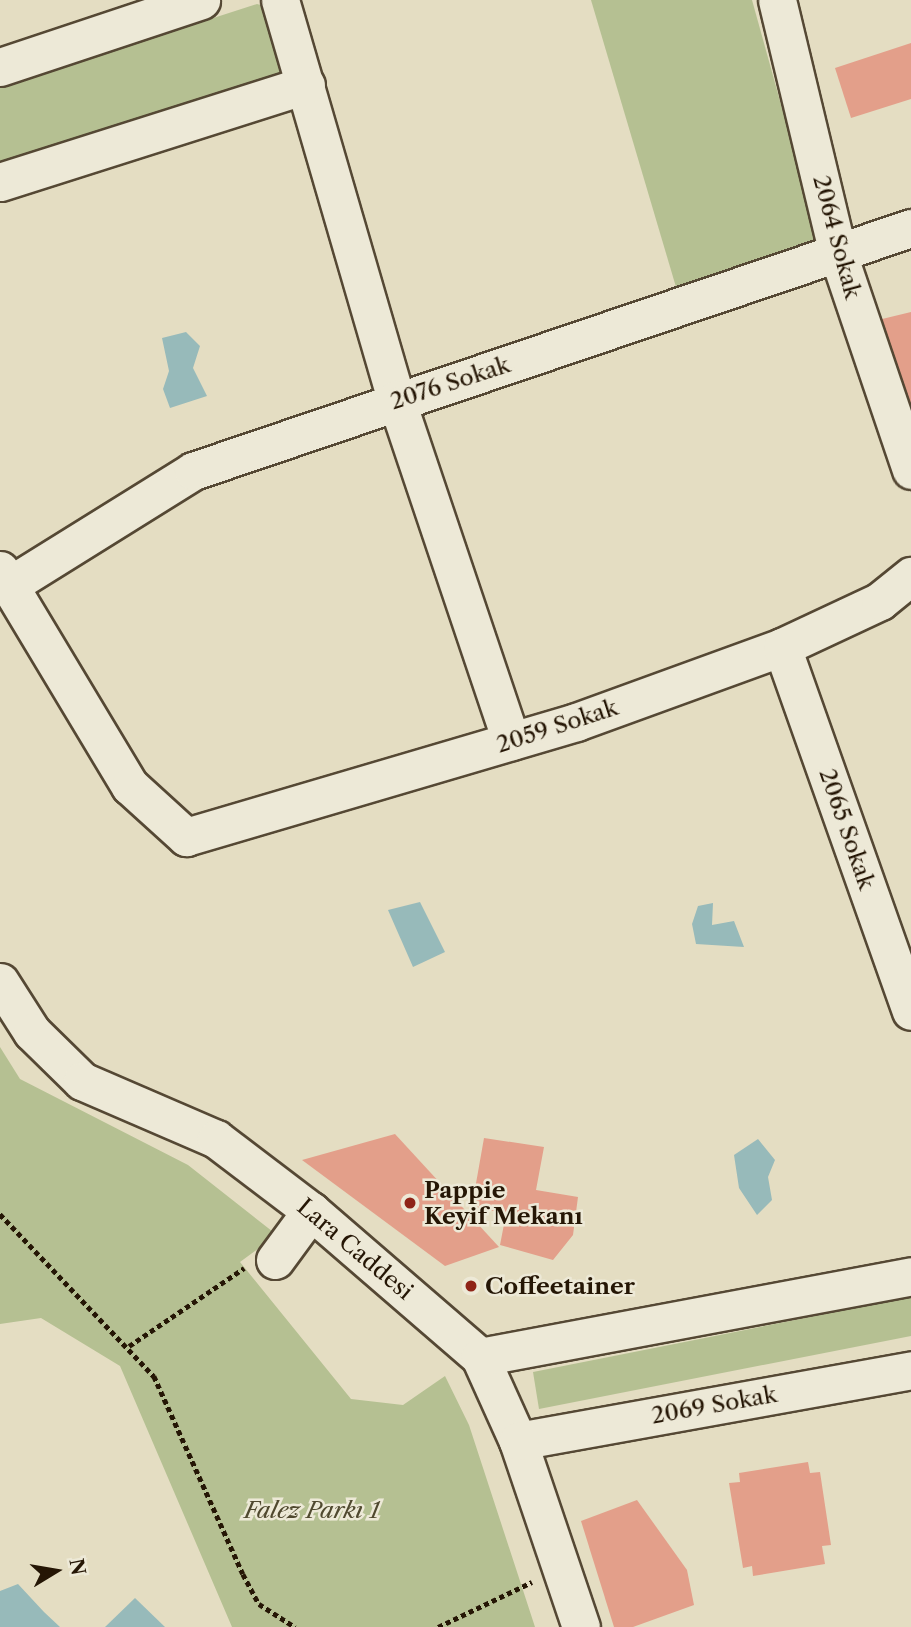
<!DOCTYPE html>
<html>
<head>
<meta charset="utf-8">
<style>
  body { margin:0 }
  #map { position:relative; width:911px; height:1627px; overflow:hidden; background:#e4ddc2; font-family:"Libre Caslon Text",serif }
  div>[style] { position:absolute }
  [style*='--x'] { left:calc(var(--x)*1px); top:calc(var(--y)*1px); width:calc(var(--w)*1px); rotate:calc(var(--a)*1deg) }
  .green>* { inset:0; background:#b5c092 }
  .water>* { inset:0; background:#97baba }
  .building>* { inset:0; background:#e39f8a }
  .path>* { height:4.5px; margin-top:-2.25px; transform-origin:0; background:repeating-linear-gradient(90deg,#251605 0 5px,transparent 0 8.5px) }
  .roads { filter:drop-shadow(2px 0 #554834) drop-shadow(-2px 0 #554834) drop-shadow(0 2px #554834) drop-shadow(0 -2px #554834) }
  .minor>* { height:37px; margin:-18.5px; padding:0 18.5px; transform-origin:18.5px; border-radius:18.5px; background:#ede9d7 }
  .dots>* { width:19px; height:19px; translate:-50% -50%; box-sizing:border-box; border:4px solid #ede9d7; border-radius:50% }
  span { translate:-50% -50%; white-space:nowrap; text-align:center; line-height:1.15; -webkit-text-stroke:5px #ede9d7; paint-order:stroke }
  .street-label { font-size:23px; color:#251605 }
  .poi-label { font-size:23px; color:#251605; font-weight:700 }
  .left { translate:0 -50%; text-align:left }
  .park-label { font-size:23px; color:#50492f; font-style:italic }
  .north { position:absolute; left:21px; top:1536px; width:70px; height:70px; -webkit-text-stroke:5px #ede9d7; paint-order:stroke; rotate:79deg; font-size:19px; font-weight:700; line-height:28px; text-align:center; color:#251605 }
  .north::after { content:''; display:block; margin:auto; width:24px; height:32px; background:#251605; clip-path:polygon(50% 0,100% 100%,50% 72%,0 100%) }
</style>
</head>
<body>
<div id="map">
  <div class="green">
    <div style="clip-path:polygon(591px 0,752px 0,819px 242px,676px 287px)"></div>
    <div style="clip-path:polygon(257px 4px,270px 8px,286px 64px,279px 76px,0 166px,0 87px)"></div>
    <div style="clip-path:polygon(0 1047px,20px 1079px,188px 1165px,277px 1235px,240px 1262px,351px 1399px,403px 1405px,445px 1376px,469px 1425px,535px 1627px,232px 1627px,120px 1366px,41px 1318px,0 1324px)"></div>
    <div style="clip-path:polygon(911px 1297px,911px 1336px,539px 1409px,533px 1372px)"></div>
  </div>
  <div class="water">
    <div style="clip-path:polygon(186px 332px,200px 346px,193px 368px,207px 396px,170px 408px,163px 389px,169px 371px,162px 338px)"></div>
    <div style="clip-path:polygon(420px 902px,445px 952px,413px 967px,388px 910px)"></div>
    <div style="clip-path:polygon(713px 903px,712px 925px,734px 921px,744px 947px,696px 944px,692px 924px,698px 906px)"></div>
    <div style="clip-path:polygon(758px 1139px,775px 1160px,768px 1177px,772px 1200px,757px 1215px,739px 1188px,734px 1155px)"></div>
    <div style="clip-path:polygon(18px 1584px,44px 1612px,60px 1627px,0 1627px,0 1591px)"></div>
    <div style="clip-path:polygon(135px 1598px,165px 1627px,105px 1627px)"></div>
  </div>
  <div class="building">
    <div style="clip-path:polygon(911px 43px,911px 99px,851px 118px,835px 68px)"></div>
    <div style="clip-path:polygon(911px 312px,911px 425px,878px 320px)"></div>
    <div style="clip-path:polygon(395px 1134px,499px 1247px,445px 1266px,302px 1160px)"></div>
    <div style="clip-path:polygon(484px 1138px,544px 1147px,536px 1190px,578px 1197px,573px 1235px,553px 1260px,500px 1245px,506px 1214px,472px 1206px)"></div>
    <div style="clip-path:polygon(808px 1462px,810px 1473px,820px 1472px,831px 1545px,822px 1546px,825px 1564px,753px 1576px,752px 1566px,743px 1568px,729px 1483px,740px 1482px,739px 1473px)"></div>
    <div style="clip-path:polygon(637px 1500px,687px 1570px,694px 1605px,633px 1627px,614px 1627px,581px 1521px)"></div>
  </div>
  <div class="path">
    <div style="--x:0;--y:1214;--w:224;--a:46.5"></div>
    <div style="--x:154;--y:1376;--w:217;--a:65.8"></div>
    <div style="--x:243;--y:1574;--w:34;--a:62"></div>
    <div style="--x:259;--y:1604;--w:43;--a:32.6"></div>
    <div style="--x:129;--y:1346;--w:139;--a:-34.1"></div>
    <div style="--x:438;--y:1627;--w:104;--a:-25.6"></div>
  </div>
  <div class="roads">
    <div class="minor">
      <div style="--x:280;--y:0;--w:416;--a:73.8"></div>
      <div style="--x:396;--y:399;--w:361;--a:71.4"></div>
      <div style="--x:777;--y:0;--w:261;--a:76.5"></div>
      <div style="--x:838;--y:254;--w:228;--a:71.3"></div>
      <div style="--x:0;--y:67;--w:212;--a:-18.4"></div>
      <div style="--x:0;--y:182;--w:321;--a:-17.6"></div>
      <div style="--x:0;--y:570;--w:252;--a:59"></div>
      <div style="--x:130;--y:786;--w:76;--a:42.3"></div>
      <div style="--x:186;--y:837;--w:407;--a:-16.4"></div>
      <div style="--x:576;--y:722;--w:219;--a:-20"></div>
      <div style="--x:782;--y:647;--w:108;--a:-25.1"></div>
      <div style="--x:880;--y:601;--w:40;--a:-39"></div>
      <div style="--x:10;--y:585;--w:216;--a:-31.9"></div>
      <div style="--x:193;--y:471;--w:758;--a:-18.7"></div>
      <div style="--x:782;--y:647;--w:386;--a:70.5"></div>
      <div style="--x:0;--y:982;--w:59;--a:57.4"></div>
      <div style="--x:32;--y:1032;--w:70;--a:44.4"></div>
      <div style="--x:82;--y:1081;--w:146;--a:23.4"></div>
      <div style="--x:216;--y:1139;--w:119;--a:37.2"></div>
      <div style="--x:311;--y:1211;--w:223;--a:40.8"></div>
      <div style="--x:480;--y:1357;--w:92;--a:65.7"></div>
      <div style="--x:518;--y:1441;--w:196;--a:71.3"></div>
      <div style="--x:275;--y:1260;--w:61;--a:-53.7"></div>
      <div style="--x:480;--y:1357;--w:439;--a:-10.6"></div>
      <div style="--x:518;--y:1441;--w:399;--a:-10.2"></div>
    </div>
  </div>
  <div class="dots">
    <div style="left:410px;top:1203px;background:#8f2418"></div>
    <div style="left:471px;top:1286px;background:#8f2418"></div>
  </div>
  <div class="street-label">
    <span style="left:837px;top:237px;rotate:75deg">2064 Sokak</span>
    <span style="left:450px;top:383px;rotate:-18deg">2076 Sokak</span>
    <span style="left:557px;top:726px;rotate:-18deg">2059 Sokak</span>
    <span style="left:847px;top:829px;rotate:71deg">2065 Sokak</span>
    <span style="left:355px;top:1249px;rotate:40deg">Lara Caddesi</span>
    <span style="left:714px;top:1405px;rotate:-10deg">2069 Sokak</span>
  </div>
  <div class="poi-label">
    <span class="left" style="left:424px;top:1203px">Pappie<br>Keyif Mekanı</span>
    <span class="left" style="left:485px;top:1286px">Coffeetainer</span>
  </div>
  <div class="park-label">
    <span style="left:312px;top:1510px">Falez Parkı 1</span>
  </div>
  <div class="north">N</div>
</div>
</body>
</html>
